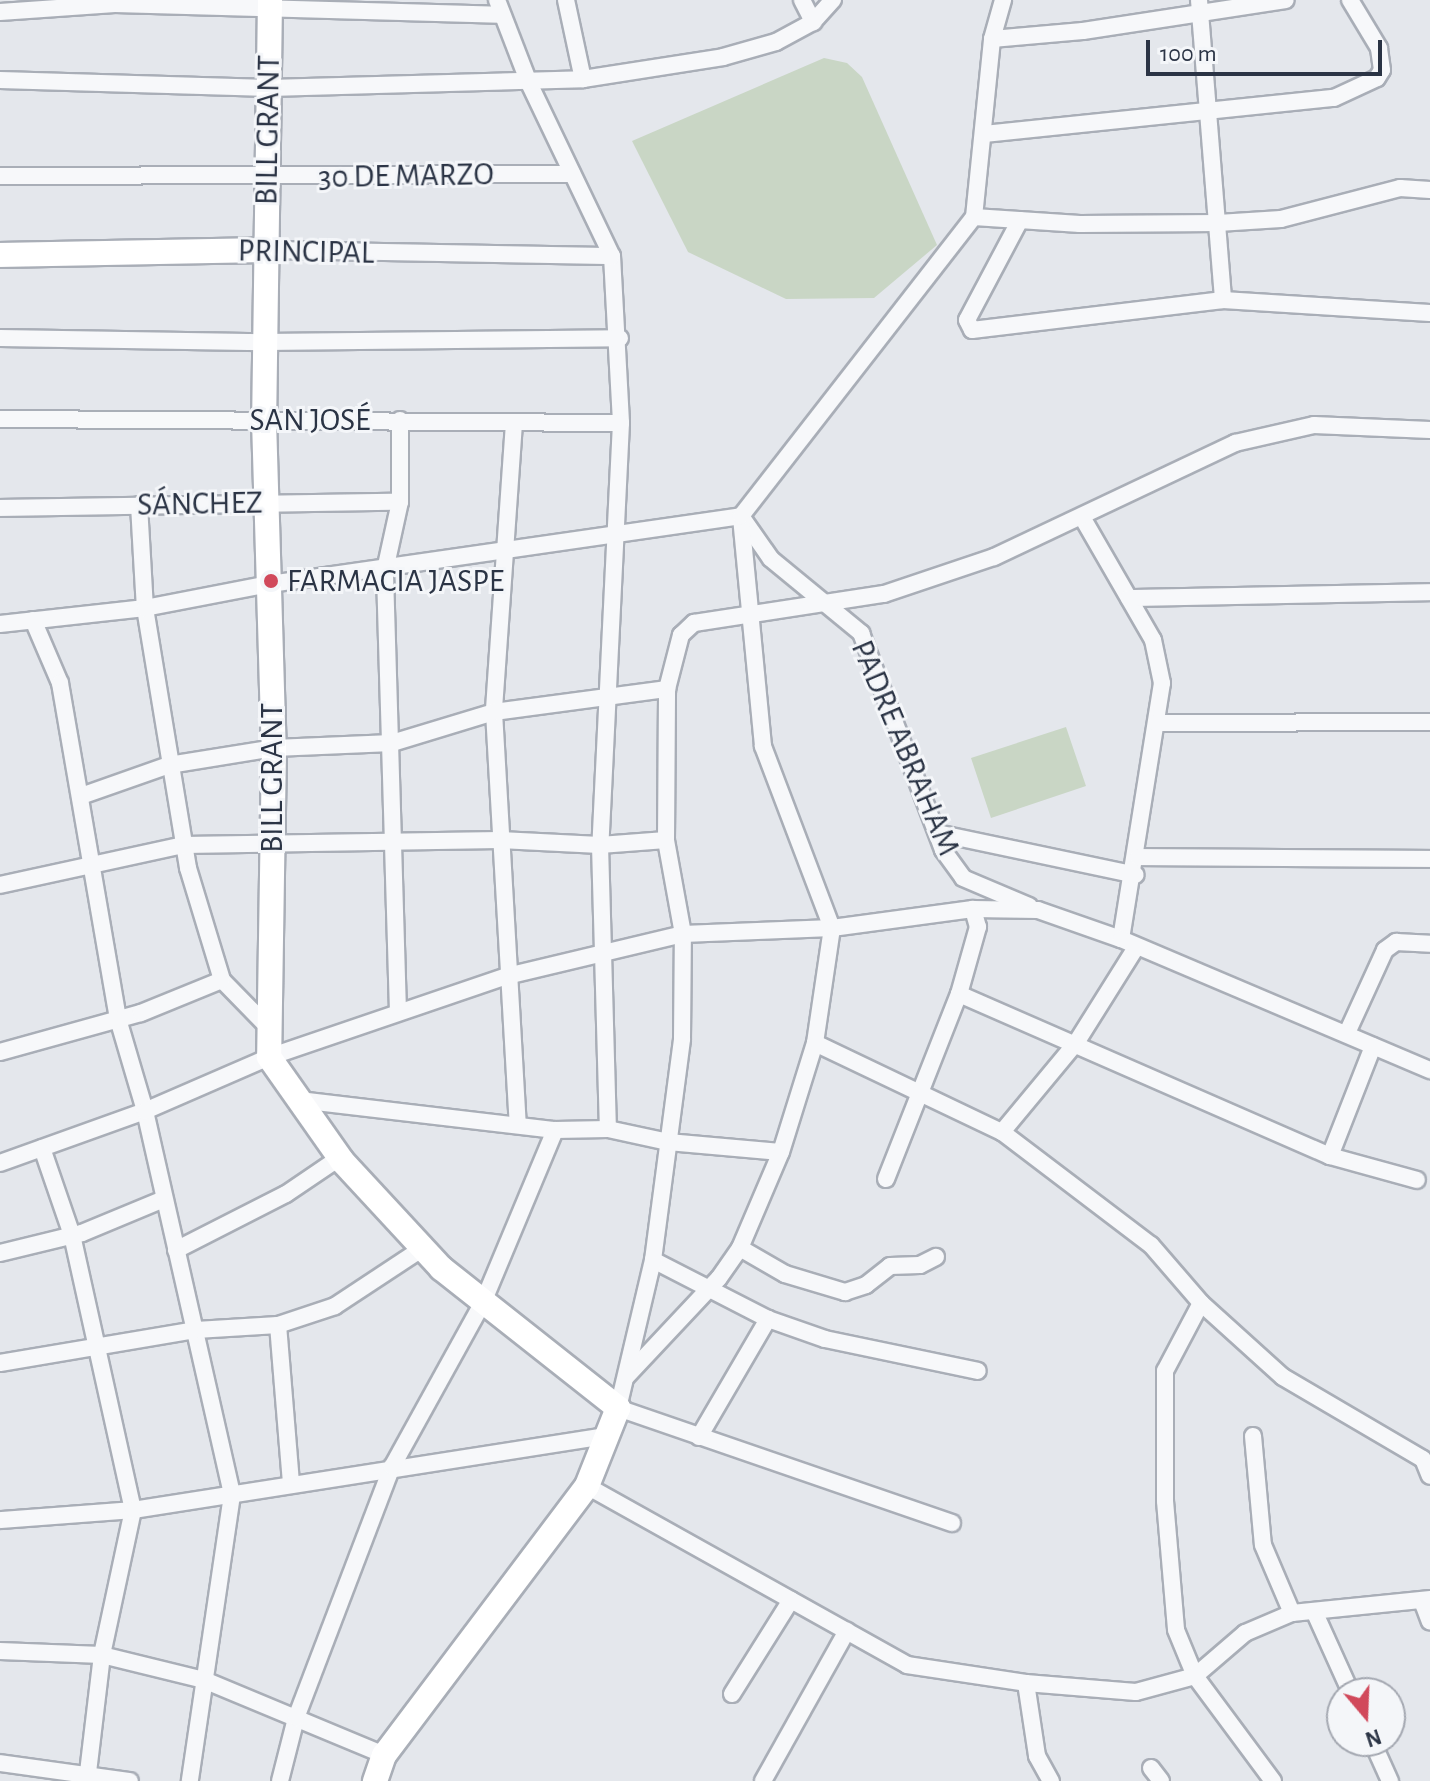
<!DOCTYPE html>
<html>
<head>
<meta charset="utf-8">
<style>
  body { margin:0 }
  #map { position:relative; width:1430px; height:1781px; overflow:hidden; background:#e4e7ec; font-family:"Alegreya Sans",sans-serif }
  div>[style] { position:absolute }
  [style*='--x'] { left:calc(var(--x)*1px); top:calc(var(--y)*1px); width:calc(var(--w)*1px); rotate:calc(var(--a)*1deg) }
  .green>* { inset:0; background:#c9d6c5 }
  .roads { filter:drop-shadow(2px 0 #a9aeb7) drop-shadow(-2px 0 #a9aeb7) drop-shadow(0 2px #a9aeb7) drop-shadow(0 -2px #a9aeb7) }
  .street>* { height:16px; margin:-8px; padding:0 8px; transform-origin:8px; border-radius:8px; background:#f7f8fa }
  .secondary>* { height:24px; margin:-12px; padding:0 12px; transform-origin:12px; border-radius:12px; background:#fff }
  .dots>* { width:22px; height:22px; translate:-50% -50%; box-sizing:border-box; border:4px solid #f4f6f9; border-radius:50% }
  span { translate:-50% -50%; white-space:nowrap; text-align:center; line-height:1.15; -webkit-text-stroke:6px #f4f6f9; paint-order:stroke }
  .street-label { font-size:32px; color:#2b3445 }
  .poi-label { font-size:32px; color:#2b3445 }
  .left { translate:0 -50%; text-align:left }
  .north { position:absolute; left:1326px; top:1677px; width:80px; height:80px; box-sizing:border-box; background:#f4f6f9; border:2px solid #a4a8b1; border-radius:50%; rotate:161deg; font-size:22px; font-weight:700; line-height:32px; text-align:center; color:#2b3445 }
  .north::after { content:''; display:block; margin:auto; width:28px; height:36px; background:#d1495b; clip-path:polygon(50% 0,100% 100%,50% 72%,0 100%) }
  .scale { position:absolute; left:1146px; top:40px; width:236px; height:36px; box-sizing:border-box; border:4px solid #2b3445; border-top:0; padding-left:10px; font-size:24px; line-height:28px; white-space:nowrap; color:#2b3445; -webkit-text-stroke:6px #f4f6f9; paint-order:stroke }
</style>
</head>
<body>
<div id="map">
  <div class="green">
    <div style="clip-path:polygon(824px 58px,847px 63px,862px 77px,937px 245px,874px 298px,786px 299px,688px 252px,632px 141px)"></div>
    <div style="clip-path:polygon(1066px 727px,1086px 786px,991px 818px,971px 758px)"></div>
  </div>
  <div class="roads">
    <div class="street">
      <div style="--x:497;--y:0;--w:89;--a:68.9"></div>
      <div style="--x:529;--y:83;--w:192;--a:64.4"></div>
      <div style="--x:612;--y:256;--w:167;--a:86.9"></div>
      <div style="--x:621;--y:423;--w:423;--a:92.8"></div>
      <div style="--x:600;--y:845;--w:284;--a:88.4"></div>
      <div style="--x:566;--y:0;--w:81;--a:77.9"></div>
      <div style="--x:802;--y:0;--w:25;--a:63"></div>
      <div style="--x:1199;--y:0;--w:301;--a:85.4"></div>
      <div style="--x:0;--y:12;--w:115;--a:-4"></div>
      <div style="--x:115;--y:4;--w:384;--a:1.6"></div>
      <div style="--x:992;--y:39;--w:91;--a:-5"></div>
      <div style="--x:1083;--y:31;--w:205;--a:-8.7"></div>
      <div style="--x:0;--y:80;--w:269;--a:1.7"></div>
      <div style="--x:269;--y:88;--w:314;--a:-1.6"></div>
      <div style="--x:583;--y:79;--w:142;--a:-8.9"></div>
      <div style="--x:723;--y:57;--w:55;--a:-15.8"></div>
      <div style="--x:776;--y:42;--w:42;--a:-28.4"></div>
      <div style="--x:813;--y:22;--w:30;--a:-48"></div>
      <div style="--x:984;--y:134;--w:352;--a:-5.9"></div>
      <div style="--x:1334;--y:98;--w:47;--a:-24.9"></div>
      <div style="--x:1377;--y:78;--w:9;--a:-58"></div>
      <div style="--x:1382;--y:70;--w:22;--a:-98"></div>
      <div style="--x:1379;--y:48;--w:56;--a:-121.1"></div>
      <div style="--x:0;--y:176;--w:572;--a:-0.2"></div>
      <div style="--x:974;--y:217;--w:106;--a:3.8"></div>
      <div style="--x:1080;--y:224;--w:138;--a:-0.4"></div>
      <div style="--x:1218;--y:223;--w:63;--a:-3.6"></div>
      <div style="--x:1281;--y:219;--w:123;--a:-14.6"></div>
      <div style="--x:1400;--y:188;--w:30;--a:4"></div>
      <div style="--x:1020;--y:220;--w:113;--a:117.9"></div>
      <div style="--x:967;--y:320;--w:11;--a:63"></div>
      <div style="--x:972;--y:330;--w:253;--a:-6.8"></div>
      <div style="--x:1223;--y:300;--w:207;--a:3.6"></div>
      <div style="--x:267;--y:250;--w:345;--a:1"></div>
      <div style="--x:0;--y:338;--w:264;--a:0.9"></div>
      <div style="--x:264;--y:342;--w:356;--a:-0.6"></div>
      <div style="--x:0;--y:419;--w:621;--a:0.37"></div>
      <div style="--x:514;--y:423;--w:290;--a:94"></div>
      <div style="--x:494;--y:712;--w:413;--a:86.7"></div>
      <div style="--x:139;--y:505;--w:103;--a:86.7"></div>
      <div style="--x:145;--y:608;--w:264;--a:80.6"></div>
      <div style="--x:188;--y:868;--w:117;--a:73.1"></div>
      <div style="--x:222;--y:980;--w:69;--a:45.6"></div>
      <div style="--x:0;--y:508;--w:400;--a:-0.9"></div>
      <div style="--x:1082;--y:517;--w:142;--a:60"></div>
      <div style="--x:1153;--y:640;--w:44;--a:78.2"></div>
      <div style="--x:1162;--y:683;--w:259;--a:99.1"></div>
      <div style="--x:1129;--y:598;--w:301;--a:-1.1"></div>
      <div style="--x:33;--y:620;--w:69;--a:66.8"></div>
      <div style="--x:60;--y:683;--w:341;--a:80.2"></div>
      <div style="--x:118;--y:1019;--w:96;--a:73.6"></div>
      <div style="--x:145;--y:1111;--w:394;--a:77.2"></div>
      <div style="--x:232;--y:1495;--w:289;--a:98.4"></div>
      <div style="--x:0;--y:624;--w:146;--a:-6.3"></div>
      <div style="--x:145;--y:608;--w:127;--a:-10.9"></div>
      <div style="--x:270;--y:584;--w:476;--a:-8.2"></div>
      <div style="--x:741;--y:516;--w:52;--a:55.1"></div>
      <div style="--x:771;--y:559;--w:117;--a:39.4"></div>
      <div style="--x:861;--y:633;--w:232;--a:69.3"></div>
      <div style="--x:943;--y:850;--w:34;--a:54"></div>
      <div style="--x:963;--y:878;--w:72;--a:23"></div>
      <div style="--x:1157;--y:723;--w:273;--a:-0.2"></div>
      <div style="--x:81;--y:796;--w:93;--a:-19.4"></div>
      <div style="--x:169;--y:765;--w:106;--a:-9.2"></div>
      <div style="--x:274;--y:748;--w:118;--a:-2.4"></div>
      <div style="--x:392;--y:743;--w:107;--a:-16.9"></div>
      <div style="--x:494;--y:712;--w:175;--a:-7.6"></div>
      <div style="--x:937;--y:833;--w:203;--a:11.9"></div>
      <div style="--x:1138;--y:857;--w:292;--a:0.4"></div>
      <div style="--x:0;--y:885;--w:188;--a:-12.3"></div>
      <div style="--x:184;--y:845;--w:316;--a:-0.9"></div>
      <div style="--x:500;--y:840;--w:100;--a:2.9"></div>
      <div style="--x:600;--y:845;--w:66;--a:-4.3"></div>
      <div style="--x:959;--y:994;--w:405;--a:23.6"></div>
      <div style="--x:1330;--y:1156;--w:90;--a:15.4"></div>
      <div style="--x:398;--y:1012;--w:442;--a:-91.7"></div>
      <div style="--x:385;--y:570;--w:70;--a:-77.6"></div>
      <div style="--x:400;--y:502;--w:82;--a:-90"></div>
      <div style="--x:1347;--y:1033;--w:91;--a:-65.4"></div>
      <div style="--x:1385;--y:950;--w:14;--a:-36"></div>
      <div style="--x:1396;--y:942;--w:34;--a:3"></div>
      <div style="--x:815;--y:1043;--w:207;--a:25.5"></div>
      <div style="--x:1002;--y:1132;--w:187;--a:37.2"></div>
      <div style="--x:1151;--y:1245;--w:77;--a:49.2"></div>
      <div style="--x:1201;--y:1303;--w:110;--a:42.1"></div>
      <div style="--x:1283;--y:1377;--w:162;--a:30.4"></div>
      <div style="--x:1423;--y:1459;--w:18;--a:68"></div>
      <div style="--x:0;--y:1052;--w:146;--a:-15.5"></div>
      <div style="--x:141;--y:1013;--w:87;--a:-22.2"></div>
      <div style="--x:299;--y:1100;--w:258;--a:6.7"></div>
      <div style="--x:555;--y:1130;--w:53;--a:-1.1"></div>
      <div style="--x:608;--y:1129;--w:61;--a:12.2"></div>
      <div style="--x:668;--y:1142;--w:113;--a:5.1"></div>
      <div style="--x:1002;--y:1132;--w:116;--a:-50.3"></div>
      <div style="--x:1076;--y:1043;--w:111;--a:-57.9"></div>
      <div style="--x:42;--y:1148;--w:92;--a:71"></div>
      <div style="--x:72;--y:1235;--w:282;--a:77.5"></div>
      <div style="--x:133;--y:1510;--w:148;--a:102.1"></div>
      <div style="--x:102;--y:1655;--w:127;--a:96.8"></div>
      <div style="--x:1330;--y:1156;--w:118;--a:-68.6"></div>
      <div style="--x:0;--y:1163;--w:154;--a:-19.7"></div>
      <div style="--x:145;--y:1111;--w:135;--a:-23.5"></div>
      <div style="--x:269;--y:1057;--w:251;--a:-18.8"></div>
      <div style="--x:507;--y:976;--w:181;--a:-13.4"></div>
      <div style="--x:683;--y:934;--w:149;--a:-2.3"></div>
      <div style="--x:832;--y:928;--w:142;--a:-7.7"></div>
      <div style="--x:973;--y:909;--w:65;--a:0.9"></div>
      <div style="--x:1038;--y:910;--w:88;--a:19.3"></div>
      <div style="--x:1121;--y:939;--w:336;--a:23"></div>
      <div style="--x:886;--y:1179;--w:199;--a:-68.5"></div>
      <div style="--x:959;--y:994;--w:70;--a:-74.2"></div>
      <div style="--x:978;--y:927;--w:19;--a:-106"></div>
      <div style="--x:740;--y:1248;--w:52;--a:30"></div>
      <div style="--x:785;--y:1274;--w:63;--a:16.7"></div>
      <div style="--x:845;--y:1292;--w:22;--a:-18"></div>
      <div style="--x:866;--y:1285;--w:31;--a:-38"></div>
      <div style="--x:890;--y:1266;--w:30;--a:-2"></div>
      <div style="--x:920;--y:1265;--w:18;--a:-27"></div>
      <div style="--x:176;--y:1250;--w:123;--a:-27"></div>
      <div style="--x:286;--y:1194;--w:64;--a:-34.2"></div>
      <div style="--x:0;--y:1253;--w:84;--a:-13.7"></div>
      <div style="--x:82;--y:1233;--w:89;--a:-22.5"></div>
      <div style="--x:653;--y:1260;--w:129;--a:27.2"></div>
      <div style="--x:768;--y:1319;--w:60;--a:19.3"></div>
      <div style="--x:825;--y:1339;--w:156;--a:11.8"></div>
      <div style="--x:1201;--y:1303;--w:77;--a:117.9"></div>
      <div style="--x:1165;--y:1371;--w:130;--a:90"></div>
      <div style="--x:1165;--y:1501;--w:129;--a:85.1"></div>
      <div style="--x:1176;--y:1630;--w:50;--a:67.6"></div>
      <div style="--x:1195;--y:1676;--w:131;--a:53.4"></div>
      <div style="--x:278;--y:1325;--w:160;--a:85.3"></div>
      <div style="--x:0;--y:1363;--w:199;--a:-9.6"></div>
      <div style="--x:196;--y:1330;--w:82;--a:-3.5"></div>
      <div style="--x:278;--y:1325;--w:60;--a:-18.4"></div>
      <div style="--x:335;--y:1306;--w:105;--a:-33.4"></div>
      <div style="--x:627;--y:1376;--w:134;--a:-46.8"></div>
      <div style="--x:719;--y:1278;--w:37;--a:-55"></div>
      <div style="--x:740;--y:1248;--w:104;--a:-66.9"></div>
      <div style="--x:781;--y:1152;--w:114;--a:-72.7"></div>
      <div style="--x:815;--y:1043;--w:116;--a:-81.6"></div>
      <div style="--x:832;--y:928;--w:195;--a:-110.8"></div>
      <div style="--x:763;--y:746;--w:231;--a:-95.5"></div>
      <div style="--x:741;--y:516;--w:379;--a:-52.1"></div>
      <div style="--x:974;--y:217;--w:179;--a:-84.2"></div>
      <div style="--x:992;--y:39;--w:41;--a:-74.2"></div>
      <div style="--x:1253;--y:1436;--w:109;--a:84.8"></div>
      <div style="--x:1263;--y:1545;--w:74;--a:66.9"></div>
      <div style="--x:699;--y:1437;--w:137;--a:-59.7"></div>
      <div style="--x:587;--y:1486;--w:367;--a:29.2"></div>
      <div style="--x:907;--y:1665;--w:120;--a:8.6"></div>
      <div style="--x:1026;--y:1683;--w:110;--a:4.7"></div>
      <div style="--x:1136;--y:1692;--w:61;--a:-15.2"></div>
      <div style="--x:1195;--y:1676;--w:66;--a:-40.7"></div>
      <div style="--x:1245;--y:1633;--w:51;--a:-23.1"></div>
      <div style="--x:1292;--y:1613;--w:139;--a:-5.8"></div>
      <div style="--x:0;--y:1520;--w:133;--a:-4.3"></div>
      <div style="--x:133;--y:1510;--w:476;--a:-8.9"></div>
      <div style="--x:952;--y:1523;--w:353;--a:-161"></div>
      <div style="--x:618;--y:1408;--w:152;--a:-76.7"></div>
      <div style="--x:653;--y:1260;--w:223;--a:-82.5"></div>
      <div style="--x:682;--y:1039;--w:105;--a:-89.5"></div>
      <div style="--x:683;--y:934;--w:96;--a:-100.3"></div>
      <div style="--x:666;--y:840;--w:151;--a:-89.6"></div>
      <div style="--x:667;--y:689;--w:56;--a:-75.5"></div>
      <div style="--x:681;--y:635;--w:18;--a:-43"></div>
      <div style="--x:694;--y:623;--w:192;--a:-8.7"></div>
      <div style="--x:884;--y:594;--w:116;--a:-18.6"></div>
      <div style="--x:994;--y:557;--w:267;--a:-25.3"></div>
      <div style="--x:1235;--y:443;--w:81;--a:-12.8"></div>
      <div style="--x:1314;--y:425;--w:116;--a:2.5"></div>
      <div style="--x:1422;--y:1601;--w:22;--a:69"></div>
      <div style="--x:1314;--y:1611;--w:90;--a:65.7"></div>
      <div style="--x:0;--y:1651;--w:102;--a:2.2"></div>
      <div style="--x:102;--y:1655;--w:105;--a:13.8"></div>
      <div style="--x:204;--y:1680;--w:195;--a:22.6"></div>
      <div style="--x:1026;--y:1683;--w:74;--a:81.4"></div>
      <div style="--x:1037;--y:1756;--w:29;--a:61"></div>
      <div style="--x:732;--y:1694;--w:111;--a:-57.9"></div>
      <div style="--x:1372;--y:1741;--w:44;--a:65.8"></div>
      <div style="--x:0;--y:1763;--w:131;--a:7.9"></div>
      <div style="--x:1151;--y:1768;--w:16;--a:52"></div>
      <div style="--x:280;--y:1781;--w:65;--a:-75.7"></div>
      <div style="--x:296;--y:1718;--w:269;--a:-69.1"></div>
      <div style="--x:392;--y:1467;--w:191;--a:-61.1"></div>
      <div style="--x:484;--y:1300;--w:184;--a:-67.3"></div>
      <div style="--x:763;--y:1781;--w:172;--a:-60.8"></div>
    </div>
    <div class="secondary">
      <div style="--x:270;--y:0;--w:420;--a:90.8"></div>
      <div style="--x:264;--y:420;--w:328;--a:88.3"></div>
      <div style="--x:274;--y:748;--w:309;--a:90.9"></div>
      <div style="--x:269;--y:1057;--w:127;--a:54.9"></div>
      <div style="--x:342;--y:1161;--w:146;--a:47.2"></div>
      <div style="--x:441;--y:1268;--w:226;--a:38.3"></div>
      <div style="--x:618;--y:1408;--w:84;--a:111.7"></div>
      <div style="--x:587;--y:1486;--w:337;--a:127"></div>
      <div style="--x:384;--y:1755;--w:28;--a:109"></div>
      <div style="--x:0;--y:255;--w:267;--a:-1.1"></div>
    </div>
  </div>
  <div class="dots">
    <div style="left:271px;top:581px;background:#d1495b"></div>
  </div>
  <div class="street-label">
    <span style="left:268px;top:130px;rotate:-89deg">BILL GRANT</span>
    <span style="left:406px;top:176px;rotate:-1deg">30 DE MARZO</span>
    <span style="left:306px;top:252px;rotate:1deg">PRINCIPAL</span>
    <span style="left:310px;top:420px">SAN JOSÉ</span>
    <span style="left:200px;top:504px;rotate:-1deg">SÁNCHEZ</span>
    <span style="left:905px;top:748px;rotate:67deg">PADRE ABRAHAM</span>
    <span style="left:272px;top:778px;rotate:-90deg">BILL GRANT</span>
  </div>
  <div class="poi-label">
    <span class="left" style="left:287px;top:581px">FARMACIA JASPE</span>
  </div>
  <div class="north">N</div>
  <div class="scale">100 m</div>
</div>
</body>
</html>
